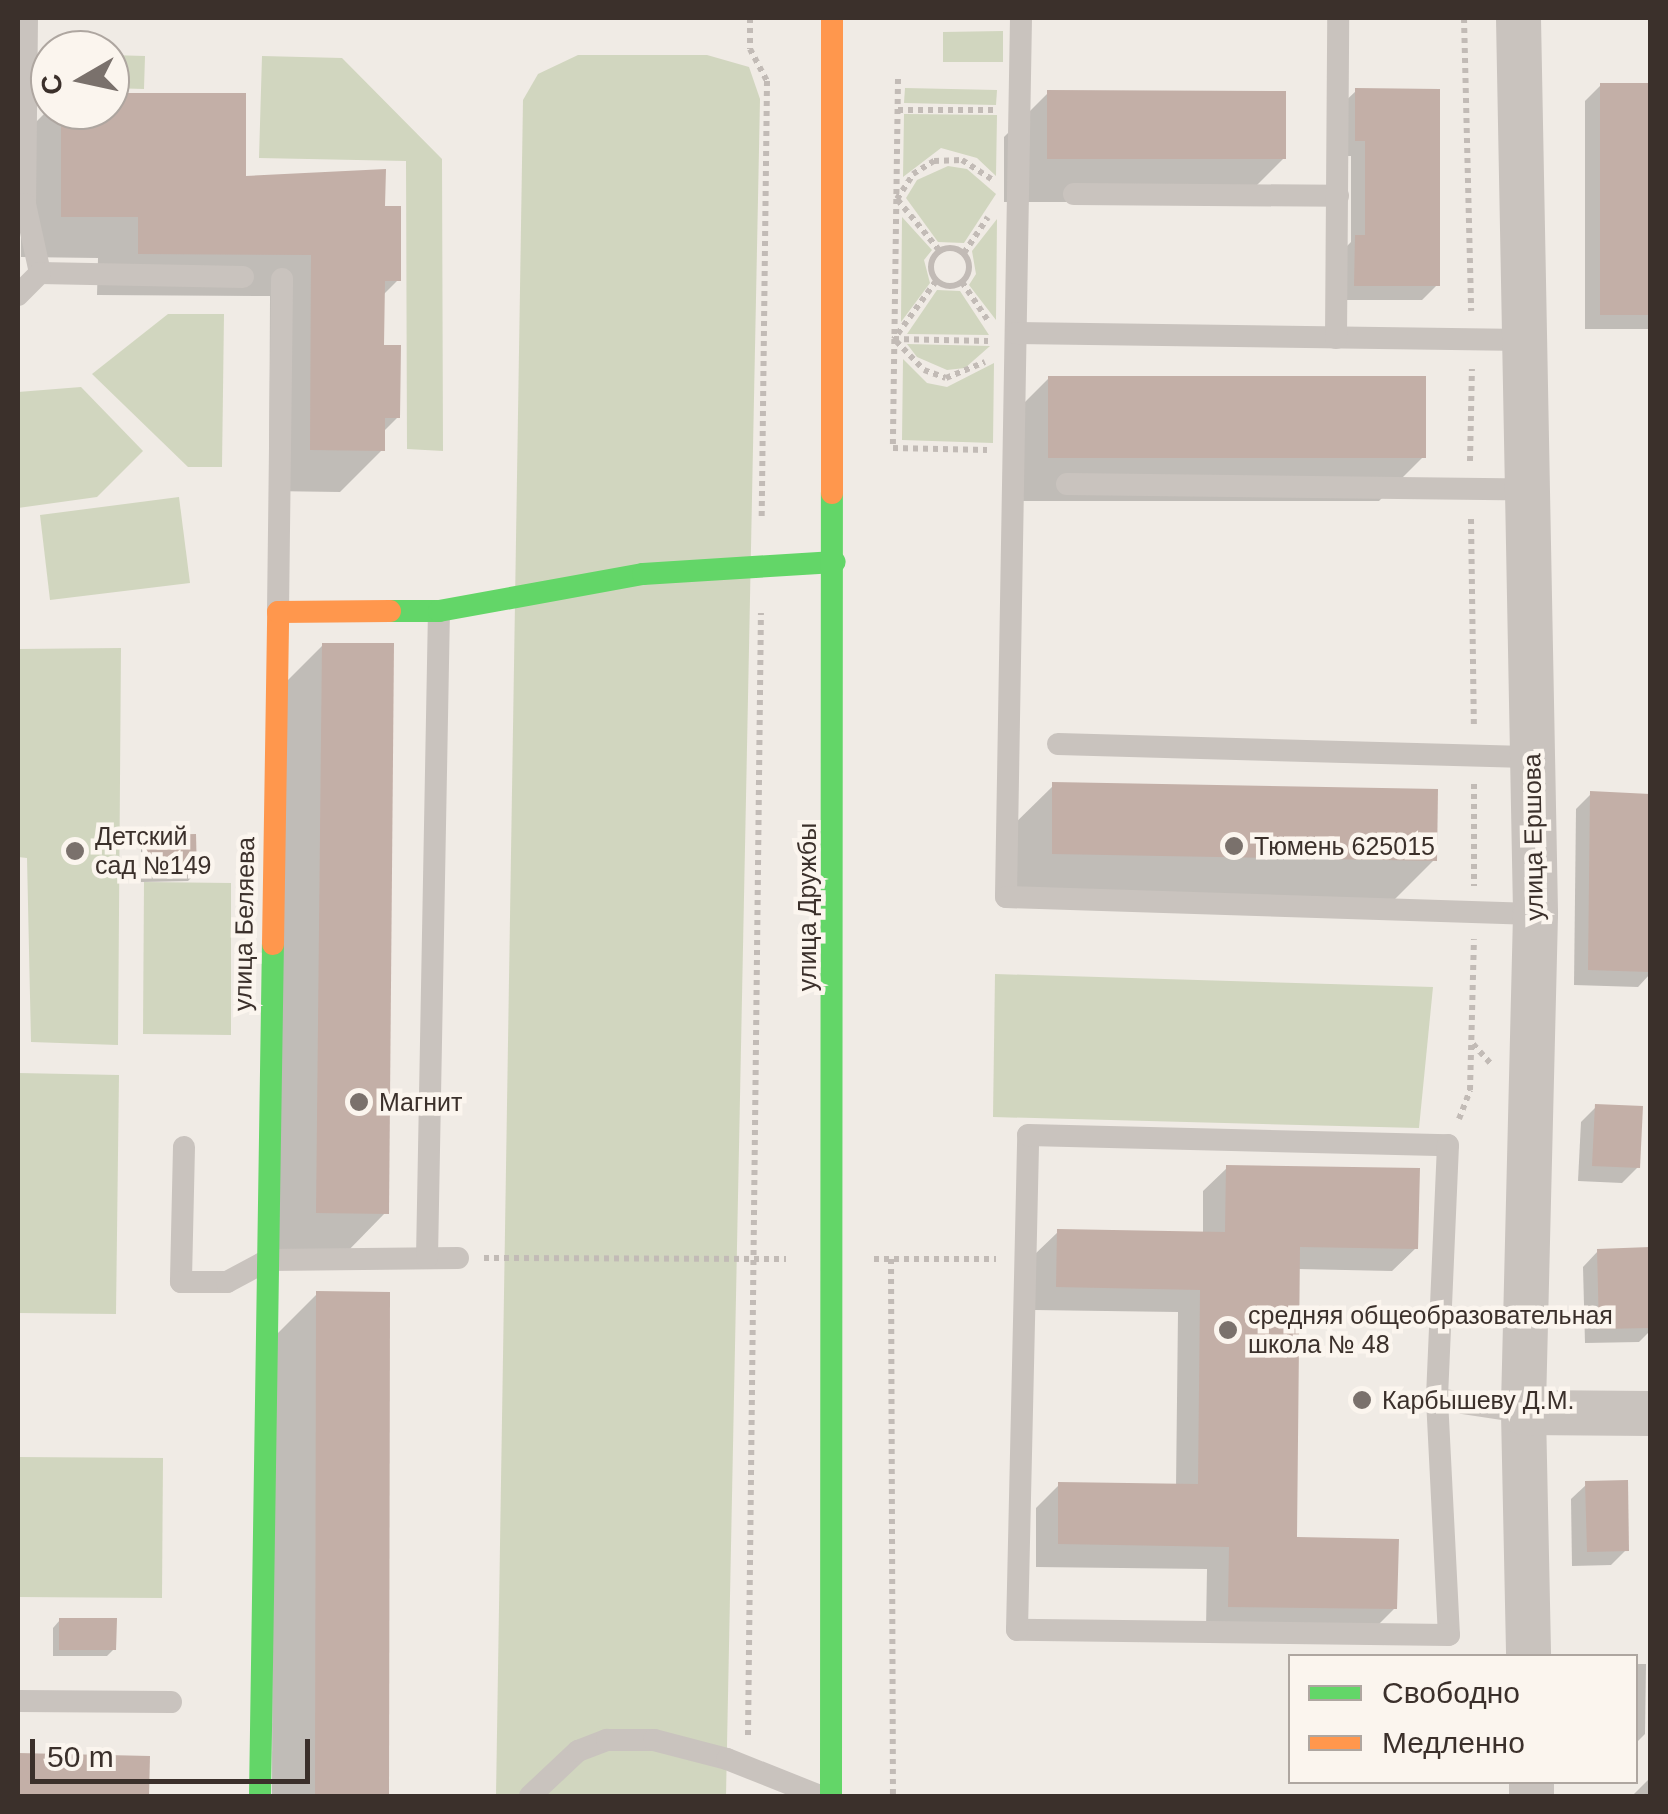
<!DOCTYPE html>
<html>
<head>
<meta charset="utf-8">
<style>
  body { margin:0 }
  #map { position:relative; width:1668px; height:1814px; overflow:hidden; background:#f0ebe5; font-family:Arial,sans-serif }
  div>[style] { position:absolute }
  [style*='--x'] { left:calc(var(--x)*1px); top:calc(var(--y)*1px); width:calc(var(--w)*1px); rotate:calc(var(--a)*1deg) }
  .green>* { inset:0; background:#d1d6bf }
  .shadow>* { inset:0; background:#0003 }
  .building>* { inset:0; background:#c3afa7 }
  .path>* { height:6px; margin-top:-3px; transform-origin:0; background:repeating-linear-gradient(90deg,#c2bbb6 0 5px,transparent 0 10px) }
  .path>.ring { margin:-3px; padding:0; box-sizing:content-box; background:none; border:6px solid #c2bbb6; border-radius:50% }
  .lane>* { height:22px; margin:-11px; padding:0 11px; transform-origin:11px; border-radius:11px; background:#c9c3be }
  .street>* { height:45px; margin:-22.5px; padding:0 22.5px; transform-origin:22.5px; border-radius:22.5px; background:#c9c3be }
  .fast>* { height:22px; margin:-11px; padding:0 11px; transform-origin:11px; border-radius:11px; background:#63d668 }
  .slow>* { height:22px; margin:-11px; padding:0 11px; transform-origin:11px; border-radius:11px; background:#ff974d }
  .dots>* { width:28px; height:28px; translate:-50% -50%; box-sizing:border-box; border:5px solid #fbf5ee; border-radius:50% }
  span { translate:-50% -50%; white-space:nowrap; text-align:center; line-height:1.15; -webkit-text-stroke:9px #fbf5ee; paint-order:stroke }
  .poi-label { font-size:25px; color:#3b302b }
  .left { translate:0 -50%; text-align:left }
  .street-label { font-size:25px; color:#3b302b }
  .frame { position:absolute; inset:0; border:20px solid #3b302b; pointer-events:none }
  .legend { position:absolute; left:1288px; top:1654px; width:350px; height:130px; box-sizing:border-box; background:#fbf5ee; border:2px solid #aea6a0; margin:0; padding:12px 18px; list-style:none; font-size:30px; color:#3b302b }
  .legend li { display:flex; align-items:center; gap:20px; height:50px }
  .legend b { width:50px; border:2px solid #aea6a0 }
  .north { position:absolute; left:30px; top:30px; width:100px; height:100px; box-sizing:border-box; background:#fbf5ee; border:2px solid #aea6a0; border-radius:50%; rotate:261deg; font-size:28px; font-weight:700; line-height:40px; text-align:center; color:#3b302b }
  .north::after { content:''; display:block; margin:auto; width:35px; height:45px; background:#7a716c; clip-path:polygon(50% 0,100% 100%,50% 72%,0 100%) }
  .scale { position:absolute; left:30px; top:1739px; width:280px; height:45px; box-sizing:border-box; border:5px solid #3b302b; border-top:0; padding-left:12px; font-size:30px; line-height:35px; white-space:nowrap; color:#3b302b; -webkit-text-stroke:8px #fbf5ee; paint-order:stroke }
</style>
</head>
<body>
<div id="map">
  <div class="green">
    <div style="clip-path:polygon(1003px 31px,1003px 62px,943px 62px,943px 32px)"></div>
    <div style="clip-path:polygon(110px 55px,145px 56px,144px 89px,110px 88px)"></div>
    <div style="clip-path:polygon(578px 55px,707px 55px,749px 67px,760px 99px,726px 1796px,496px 1796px,523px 100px,538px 74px)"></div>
    <div style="clip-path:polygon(262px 56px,342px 58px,442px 159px,443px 451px,407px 449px,406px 161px,259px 158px)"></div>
    <div style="clip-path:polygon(905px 88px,997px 90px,996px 105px,904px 103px)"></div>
    <div style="clip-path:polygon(904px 114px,997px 115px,996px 176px,977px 158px,941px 148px,903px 177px)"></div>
    <div style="clip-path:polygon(948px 166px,967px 169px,996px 194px,964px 243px,938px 242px,906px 198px,917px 180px)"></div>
    <div style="clip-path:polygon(902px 217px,932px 250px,924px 260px,930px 283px,901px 322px)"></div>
    <div style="clip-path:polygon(997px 219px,996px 320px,969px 285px,976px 274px,972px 251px)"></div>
    <div style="clip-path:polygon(937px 290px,960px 291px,989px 335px,907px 334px)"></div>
    <div style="clip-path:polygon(168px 314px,224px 314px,222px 467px,188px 467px,92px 374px)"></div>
    <div style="clip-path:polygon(907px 344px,990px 346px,965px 368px,947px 370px,917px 357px)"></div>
    <div style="clip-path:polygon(903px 359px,927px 383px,947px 387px,994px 363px,993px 443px,902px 440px)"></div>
    <div style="clip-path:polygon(81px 387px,143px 451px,97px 497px,18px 508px,18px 392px)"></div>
    <div style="clip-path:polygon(179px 497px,190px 583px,50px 600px,40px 515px)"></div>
    <div style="clip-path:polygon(121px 648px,118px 1045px,31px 1042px,27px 858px,18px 857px,18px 649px)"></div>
    <div style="clip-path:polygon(144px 882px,231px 883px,231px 1035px,143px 1034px)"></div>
    <div style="clip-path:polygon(995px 974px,1433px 987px,1419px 1128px,993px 1117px)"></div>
    <div style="clip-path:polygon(18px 1073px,119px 1075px,116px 1314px,18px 1313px)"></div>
    <div style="clip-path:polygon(19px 1457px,163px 1458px,162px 1598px,18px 1597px)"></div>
  </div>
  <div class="shadow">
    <div style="clip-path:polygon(1601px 85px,1650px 85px,1650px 329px,1585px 329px,1585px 101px)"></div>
    <div style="clip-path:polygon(1356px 91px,1437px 285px,1422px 300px,1340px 300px,1340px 253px,1351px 242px,1351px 156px,1340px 156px,1340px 106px)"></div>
    <div style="clip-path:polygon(1048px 93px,1284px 158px,1240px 202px,1004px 202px,1004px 137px)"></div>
    <div style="clip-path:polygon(110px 96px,243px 179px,383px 209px,398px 280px,382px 296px,382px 348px,398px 417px,382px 433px,382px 450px,340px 492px,269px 491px,270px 296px,97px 295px,98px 258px,21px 257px,21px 137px,50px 108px,110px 110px)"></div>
    <div style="clip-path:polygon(1049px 378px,1423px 457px,1379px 501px,1005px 501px,1005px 422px)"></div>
    <div style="clip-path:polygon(323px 645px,386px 1212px,342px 1257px,273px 1256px,278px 690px)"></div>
    <div style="clip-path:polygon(1054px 785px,1434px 860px,1390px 904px,1009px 897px,1009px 829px)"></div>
    <div style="clip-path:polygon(1591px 794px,1650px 796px,1650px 974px,1638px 987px,1574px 985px,1576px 809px)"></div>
    <div style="clip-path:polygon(148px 837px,195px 874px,188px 881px,141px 882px,141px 844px)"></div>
    <div style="clip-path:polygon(1596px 1107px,1638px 1167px,1622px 1183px,1578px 1181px,1581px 1122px)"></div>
    <div style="clip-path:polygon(1227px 1168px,1416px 1248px,1392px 1271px,1298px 1269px,1294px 1540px,1395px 1608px,1371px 1632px,1206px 1629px,1207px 1569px,1036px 1567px,1036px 1508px,1059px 1485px,1176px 1487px,1178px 1312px,1034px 1310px,1034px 1255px,1058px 1232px,1203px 1234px,1203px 1191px)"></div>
    <div style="clip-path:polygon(1650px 1250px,1650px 1331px,1639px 1342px,1585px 1343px,1583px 1267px,1598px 1251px)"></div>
    <div style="clip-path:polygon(317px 1294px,388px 1294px,387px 1796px,272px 1796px,273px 1338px)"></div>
    <div style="clip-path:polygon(1587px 1484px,1626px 1550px,1611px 1565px,1572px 1566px,1571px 1499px)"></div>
    <div style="clip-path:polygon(60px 1620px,114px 1649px,107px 1656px,53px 1656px,53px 1628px)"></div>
    <div style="clip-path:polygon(1636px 1664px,1646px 1664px,1645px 1734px,1636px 1743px)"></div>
    <div style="clip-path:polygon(18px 1756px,147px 1758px,146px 1796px,18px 1796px)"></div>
    <div style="clip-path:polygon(1648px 1780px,1650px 1796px,1632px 1796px)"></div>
  </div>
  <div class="building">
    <div style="clip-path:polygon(1600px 83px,1650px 83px,1650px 315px,1600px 315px)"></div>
    <div style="clip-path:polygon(1355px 88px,1440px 89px,1440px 286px,1354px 286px,1355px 235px,1365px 235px,1365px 141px,1355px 141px)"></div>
    <div style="clip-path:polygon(1047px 90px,1286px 91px,1286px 159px,1047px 159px)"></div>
    <div style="clip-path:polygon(110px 93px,246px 93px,246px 176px,386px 169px,385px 206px,401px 206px,401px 281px,385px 281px,384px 345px,401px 345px,400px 418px,385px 418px,385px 451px,310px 450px,311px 255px,138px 254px,138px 217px,61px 217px,61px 110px,110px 110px)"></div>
    <div style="clip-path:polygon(1048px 376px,1426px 376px,1426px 458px,1048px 458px)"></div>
    <div style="clip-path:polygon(322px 643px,394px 643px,389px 1214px,316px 1213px)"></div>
    <div style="clip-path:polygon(1052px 782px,1438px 789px,1437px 861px,1052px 854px)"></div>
    <div style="clip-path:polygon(1590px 791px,1650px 794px,1650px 972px,1588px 970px)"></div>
    <div style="clip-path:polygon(196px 834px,197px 875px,147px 876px,147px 835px)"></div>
    <div style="clip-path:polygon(1595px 1104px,1643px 1106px,1640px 1168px,1592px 1166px)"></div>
    <div style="clip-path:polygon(1226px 1165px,1420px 1168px,1418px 1249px,1300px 1247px,1297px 1537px,1399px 1539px,1397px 1609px,1228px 1607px,1229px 1547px,1058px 1544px,1058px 1482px,1198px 1484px,1200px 1290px,1056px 1287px,1057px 1229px,1225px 1232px)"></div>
    <div style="clip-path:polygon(1650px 1247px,1650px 1328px,1599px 1329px,1597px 1249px)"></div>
    <div style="clip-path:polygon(316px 1291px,390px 1292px,389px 1796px,315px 1796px)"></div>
    <div style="clip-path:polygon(1628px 1480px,1629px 1551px,1587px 1552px,1585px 1481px)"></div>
    <div style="clip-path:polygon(59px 1618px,117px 1618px,116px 1650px,59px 1650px)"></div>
    <div style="clip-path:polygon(18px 1753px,150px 1756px,149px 1796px,18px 1796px)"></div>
  </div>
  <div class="path">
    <div style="--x:750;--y:18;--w:31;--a:90"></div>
    <div style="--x:750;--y:49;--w:36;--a:62"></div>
    <div style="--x:767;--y:81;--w:439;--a:90.7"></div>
    <div style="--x:1464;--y:18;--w:293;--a:88.6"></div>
    <div style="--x:898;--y:79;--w:369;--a:90.8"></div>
    <div style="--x:893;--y:448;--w:94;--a:1.2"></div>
    <div style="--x:898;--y:110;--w:96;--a:0"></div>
    <div class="ring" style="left:931px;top:248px;width:32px;height:32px"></div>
    <div style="--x:939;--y:250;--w:66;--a:-129.5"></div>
    <div style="--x:897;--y:199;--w:30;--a:-57"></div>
    <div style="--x:913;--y:174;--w:25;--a:-32"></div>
    <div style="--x:934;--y:161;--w:28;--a:-2"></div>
    <div style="--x:962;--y:160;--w:35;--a:33"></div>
    <div style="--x:964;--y:253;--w:43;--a:-56.3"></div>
    <div style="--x:936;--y:281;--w:72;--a:125.9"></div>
    <div style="--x:894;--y:339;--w:94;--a:1.2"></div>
    <div style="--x:962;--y:282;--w:45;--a:56"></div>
    <div style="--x:896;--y:341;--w:40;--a:46"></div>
    <div style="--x:924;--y:370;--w:23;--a:20"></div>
    <div style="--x:946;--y:378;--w:42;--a:-22.3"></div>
    <div style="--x:1470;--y:461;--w:92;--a:-88.8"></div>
    <div style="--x:1471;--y:519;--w:207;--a:89.2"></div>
    <div style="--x:1474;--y:784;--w:102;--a:90"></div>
    <div style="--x:1473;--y:1044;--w:27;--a:48"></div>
    <div style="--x:1459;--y:1119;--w:31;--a:-69"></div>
    <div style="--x:1470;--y:1090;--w:151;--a:-88.5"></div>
    <div style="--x:484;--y:1258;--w:302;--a:0.2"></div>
    <div style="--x:874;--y:1259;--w:122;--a:0"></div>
    <div style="--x:891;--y:1259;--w:537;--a:89.79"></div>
    <div style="--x:748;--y:1735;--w:1122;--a:-89.34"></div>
  </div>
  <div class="lane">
    <div style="--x:27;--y:18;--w:186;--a:90.6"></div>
    <div style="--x:25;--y:204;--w:71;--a:77.7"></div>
    <div style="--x:40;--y:273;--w:203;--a:1.1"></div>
    <div style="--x:1021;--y:18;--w:879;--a:90.98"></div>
    <div style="--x:1006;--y:897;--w:529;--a:1.84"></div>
    <div style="--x:1074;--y:194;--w:264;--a:0.4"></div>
    <div style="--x:18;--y:295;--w:31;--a:-45"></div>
    <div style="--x:1016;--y:333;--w:508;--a:0.79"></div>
    <div style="--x:1336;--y:338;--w:320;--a:-89.6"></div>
    <div style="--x:1067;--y:484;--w:460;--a:0.7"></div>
    <div style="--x:278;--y:612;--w:333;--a:-89.3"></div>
    <div style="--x:1058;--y:744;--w:474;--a:1.6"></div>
    <div style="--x:184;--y:1147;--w:135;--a:91.3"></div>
    <div style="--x:181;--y:1282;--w:46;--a:0"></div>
    <div style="--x:227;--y:1282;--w:47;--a:-28.2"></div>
    <div style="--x:268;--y:1260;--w:190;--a:-0.6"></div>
    <div style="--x:427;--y:1258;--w:647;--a:-88.94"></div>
    <div style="--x:1437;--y:1399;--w:236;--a:87.1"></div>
    <div style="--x:1449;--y:1635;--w:432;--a:-179.3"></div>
    <div style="--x:1017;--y:1630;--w:495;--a:-88.7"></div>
    <div style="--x:1028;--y:1135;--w:420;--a:1.4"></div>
    <div style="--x:1448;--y:1145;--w:254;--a:92.5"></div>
    <div style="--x:1437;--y:1399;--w:87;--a:8.6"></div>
    <div style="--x:18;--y:1701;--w:153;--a:0.4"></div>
    <div style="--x:530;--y:1796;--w:66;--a:-43.2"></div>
    <div style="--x:578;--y:1751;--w:31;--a:-21"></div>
    <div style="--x:607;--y:1740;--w:47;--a:0"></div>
    <div style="--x:654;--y:1740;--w:75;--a:14.6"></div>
    <div style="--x:727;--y:1759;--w:100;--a:21.7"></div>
  </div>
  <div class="street">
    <div style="--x:1518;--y:18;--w:896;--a:88.91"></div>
    <div style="--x:1535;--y:914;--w:498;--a:91.4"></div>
    <div style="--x:1523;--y:1412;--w:244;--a:88.8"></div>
    <div style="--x:1523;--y:1412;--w:127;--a:0.5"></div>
    <div style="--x:1531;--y:1782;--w:14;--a:90"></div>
  </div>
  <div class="fast">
    <div style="--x:390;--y:611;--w:49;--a:0"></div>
    <div style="--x:439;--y:611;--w:207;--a:-10.3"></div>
    <div style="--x:643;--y:574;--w:192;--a:-3.6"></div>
    <div style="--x:260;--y:1796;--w:852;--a:-89.13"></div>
    <div style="--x:831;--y:1796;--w:1303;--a:-89.96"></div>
  </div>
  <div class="slow">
    <div style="--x:832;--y:493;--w:475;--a:-90"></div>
    <div style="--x:273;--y:944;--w:332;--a:-89.1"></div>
    <div style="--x:278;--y:612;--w:112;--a:-0.5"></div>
  </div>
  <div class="dots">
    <div style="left:1234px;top:846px;background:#7a716c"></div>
    <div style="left:75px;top:851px;background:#7a716c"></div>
    <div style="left:359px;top:1102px;background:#7a716c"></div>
    <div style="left:1228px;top:1330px;background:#7a716c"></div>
    <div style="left:1362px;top:1400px;background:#7a716c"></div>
  </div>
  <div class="poi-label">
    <span class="left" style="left:95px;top:851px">Детский<br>сад №149</span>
    <span class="left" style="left:1254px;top:846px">Тюмень 625015</span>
    <span class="left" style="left:379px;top:1102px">Магнит</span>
    <span class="left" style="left:1248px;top:1330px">средняя общеобразовательная<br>школа № 48</span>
    <span class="left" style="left:1382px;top:1400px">Карбышеву Д.М.</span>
  </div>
  <div class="street-label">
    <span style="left:1533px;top:837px;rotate:-91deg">улица Ершова</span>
    <span style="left:807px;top:907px;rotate:-90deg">улица Дружбы</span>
    <span style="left:244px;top:924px;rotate:-89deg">улица Беляева</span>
  </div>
  <div class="frame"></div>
  <ul class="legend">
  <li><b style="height:12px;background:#63d668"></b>Свободно</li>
  <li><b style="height:12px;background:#ff974d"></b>Медленно</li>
  </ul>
  <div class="north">С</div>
  <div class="scale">50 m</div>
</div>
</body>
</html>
